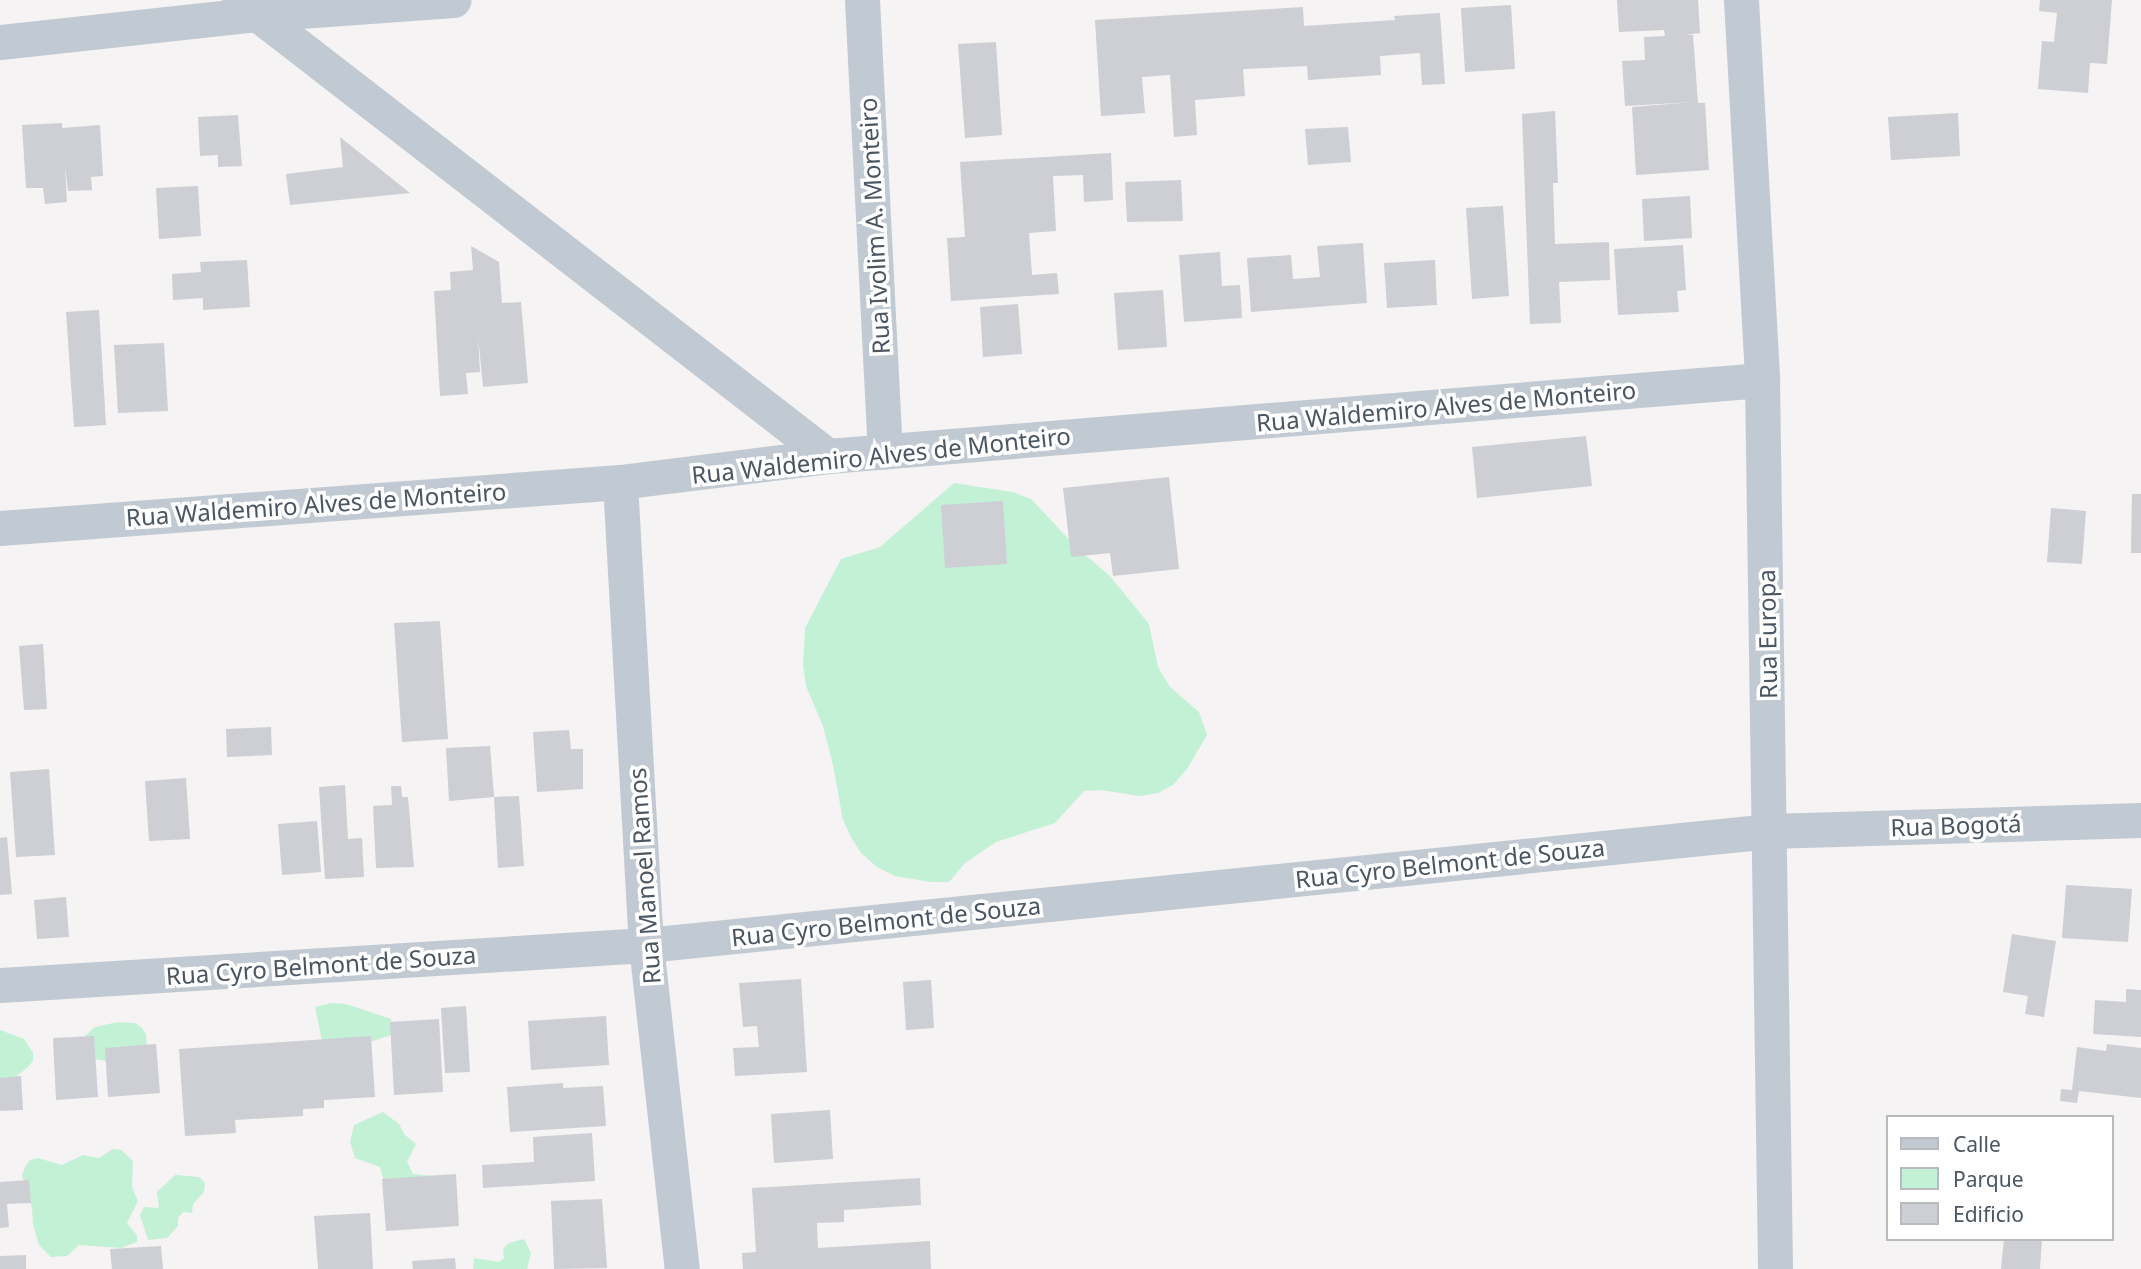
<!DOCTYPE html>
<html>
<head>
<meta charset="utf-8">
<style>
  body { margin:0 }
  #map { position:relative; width:2141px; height:1269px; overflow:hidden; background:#f5f3f3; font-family:"Noto Sans",sans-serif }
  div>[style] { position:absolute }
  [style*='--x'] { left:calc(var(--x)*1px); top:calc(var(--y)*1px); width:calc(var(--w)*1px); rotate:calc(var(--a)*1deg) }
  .green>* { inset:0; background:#c3f1d5 }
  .building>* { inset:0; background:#cdcfd5 }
  .street>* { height:35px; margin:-17.5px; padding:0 17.5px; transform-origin:17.5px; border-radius:17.5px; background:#c1cad2 }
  span { translate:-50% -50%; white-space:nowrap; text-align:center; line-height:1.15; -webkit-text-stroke:7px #fff; paint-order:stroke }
  .street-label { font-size:24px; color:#4a5661 }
  .legend { position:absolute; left:1886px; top:1115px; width:228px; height:126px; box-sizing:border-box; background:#fff; border:2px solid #b7bbc0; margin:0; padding:9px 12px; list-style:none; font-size:21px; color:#4a5661 }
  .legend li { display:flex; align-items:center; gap:14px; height:35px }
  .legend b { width:35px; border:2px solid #b7bbc0 }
</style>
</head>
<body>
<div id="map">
  <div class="green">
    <div style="clip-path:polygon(954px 483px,1012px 492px,1031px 499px,1079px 550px,1109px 575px,1149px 624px,1158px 667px,1170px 687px,1199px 712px,1207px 735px,1187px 769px,1173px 785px,1158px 793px,1139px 796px,1101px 790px,1084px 791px,1055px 823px,996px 842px,965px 863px,949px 882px,931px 882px,895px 876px,877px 867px,861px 853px,852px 839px,843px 820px,833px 765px,823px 726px,806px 686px,803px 666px,805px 628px,841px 559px,880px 547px)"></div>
    <div style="clip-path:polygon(331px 1003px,346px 1004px,391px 1019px,394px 1034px,355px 1047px,322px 1041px,315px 1007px)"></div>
    <div style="clip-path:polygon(118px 1022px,135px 1023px,142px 1028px,146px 1035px,147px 1051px,119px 1063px,94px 1059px,85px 1036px,95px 1027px)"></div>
    <div style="clip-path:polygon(0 1030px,24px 1039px,33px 1053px,33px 1061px,27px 1068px,14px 1078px,0 1081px)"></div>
    <div style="clip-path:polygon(383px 1112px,399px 1124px,405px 1135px,416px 1144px,407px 1162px,413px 1174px,434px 1176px,385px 1186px,380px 1167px,355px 1158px,350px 1142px,354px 1125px)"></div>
    <div style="clip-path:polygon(113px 1149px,121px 1150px,133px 1161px,132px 1187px,138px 1201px,127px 1223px,137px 1235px,137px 1242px,121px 1248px,79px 1245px,67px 1256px,51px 1257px,39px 1245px,33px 1224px,32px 1208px,22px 1175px,25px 1167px,30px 1160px,38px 1158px,62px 1165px,83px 1155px,99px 1158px)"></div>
    <div style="clip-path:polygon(175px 1175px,199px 1177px,205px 1183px,204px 1192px,193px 1204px,192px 1213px,183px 1212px,178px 1218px,178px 1226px,167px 1238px,148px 1240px,140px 1215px,144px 1207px,159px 1208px,157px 1192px)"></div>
    <div style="clip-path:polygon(524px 1239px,531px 1253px,527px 1269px,473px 1269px,474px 1258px,499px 1262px,504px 1258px,503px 1249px,509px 1243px)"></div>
  </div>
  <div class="building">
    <div style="clip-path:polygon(1617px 0,1698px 0,1700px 33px,1685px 35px,1693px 35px,1698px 103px,1705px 103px,1709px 170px,1636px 175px,1632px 107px,1694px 102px,1625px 106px,1622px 61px,1645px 60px,1644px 37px,1665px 36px,1664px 30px,1619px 32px)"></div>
    <div style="clip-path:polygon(2040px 0,2112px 0,2107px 64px,2090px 63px,2088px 93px,2038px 89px,2042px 41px,2054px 42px,2057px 13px,2039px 11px)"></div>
    <div style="clip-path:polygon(1511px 5px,1515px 69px,1465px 72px,1461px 8px)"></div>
    <div style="clip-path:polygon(1303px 7px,1304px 26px,1395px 20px,1394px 16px,1440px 13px,1445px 84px,1422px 85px,1420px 53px,1380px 56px,1381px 75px,1308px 80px,1307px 66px,1243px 69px,1245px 96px,1195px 100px,1197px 135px,1174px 137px,1170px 75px,1142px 77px,1145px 113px,1101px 116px,1095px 20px)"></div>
    <div style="clip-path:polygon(996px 42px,1002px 135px,965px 138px,958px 44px)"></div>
    <div style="clip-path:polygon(1555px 111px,1558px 183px,1553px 183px,1555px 244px,1609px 242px,1610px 280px,1559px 282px,1561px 323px,1530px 324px,1522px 114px)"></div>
    <div style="clip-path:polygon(1958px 113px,1960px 156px,1891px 160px,1888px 117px)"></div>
    <div style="clip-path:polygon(238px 115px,242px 166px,218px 167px,218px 155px,200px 156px,198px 117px)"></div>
    <div style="clip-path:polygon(62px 123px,62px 128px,100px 125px,103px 176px,91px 177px,92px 190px,68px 191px,65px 166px,67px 202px,45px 204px,43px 188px,26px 188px,22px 125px)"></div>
    <div style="clip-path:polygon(1348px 127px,1351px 162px,1308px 165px,1305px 129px)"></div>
    <div style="clip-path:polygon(340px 137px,410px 193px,290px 205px,286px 174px,343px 167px)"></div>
    <div style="clip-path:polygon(1111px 153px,1113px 200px,1084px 202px,1083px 175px,1053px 176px,1056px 231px,1029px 233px,1032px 275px,1057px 273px,1059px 294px,951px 301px,947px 238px,965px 237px,960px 162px)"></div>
    <div style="clip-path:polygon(1181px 180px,1183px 221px,1127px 222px,1125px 182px)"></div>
    <div style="clip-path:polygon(198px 186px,201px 236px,159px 239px,156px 188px)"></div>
    <div style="clip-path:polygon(1690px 196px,1692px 238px,1644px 241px,1642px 199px)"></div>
    <div style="clip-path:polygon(1503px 206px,1509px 296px,1472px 299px,1466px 208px)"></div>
    <div style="clip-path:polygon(1363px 243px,1367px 303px,1251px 312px,1247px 258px,1291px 255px,1293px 279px,1320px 277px,1317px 246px)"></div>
    <div style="clip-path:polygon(1683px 245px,1686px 290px,1677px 291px,1679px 312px,1618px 315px,1614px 249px)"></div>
    <div style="clip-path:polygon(471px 246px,499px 262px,502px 303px,521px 302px,528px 383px,483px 387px,478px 336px,480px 372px,466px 373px,468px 394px,440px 396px,434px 291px,451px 290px,450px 272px,473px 270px)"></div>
    <div style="clip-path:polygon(1220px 252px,1222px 286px,1240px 285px,1242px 318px,1184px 322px,1179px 255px)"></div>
    <div style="clip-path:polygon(247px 260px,250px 307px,203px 310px,203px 298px,173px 300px,172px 274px,201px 272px,200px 262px)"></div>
    <div style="clip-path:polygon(1435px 260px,1437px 305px,1387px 308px,1384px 263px)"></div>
    <div style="clip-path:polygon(1163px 290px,1167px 347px,1118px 350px,1114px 293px)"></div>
    <div style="clip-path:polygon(1018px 304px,1022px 354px,983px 357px,980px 307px)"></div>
    <div style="clip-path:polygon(99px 310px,106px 425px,74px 427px,66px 312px)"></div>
    <div style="clip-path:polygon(164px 343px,168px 411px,118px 413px,114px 345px)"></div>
    <div style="clip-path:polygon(1586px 436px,1592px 486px,1477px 498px,1472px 447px)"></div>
    <div style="clip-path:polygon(1169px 477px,1179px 569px,1113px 576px,1110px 553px,1071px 557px,1063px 488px)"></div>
    <div style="clip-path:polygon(2132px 494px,2141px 494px,2141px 553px,2131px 553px)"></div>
    <div style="clip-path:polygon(1003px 501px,1007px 564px,945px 568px,941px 505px)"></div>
    <div style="clip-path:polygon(2051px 508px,2086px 511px,2082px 564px,2047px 562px)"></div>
    <div style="clip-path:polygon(440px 621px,448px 739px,402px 742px,394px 623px)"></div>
    <div style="clip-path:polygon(43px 644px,47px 709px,24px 710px,19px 646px)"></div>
    <div style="clip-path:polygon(271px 727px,272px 755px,227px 757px,226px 729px)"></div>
    <div style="clip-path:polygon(569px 730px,571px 749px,583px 749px,583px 789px,537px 792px,533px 732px)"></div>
    <div style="clip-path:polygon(490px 746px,494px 797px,449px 801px,446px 748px)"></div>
    <div style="clip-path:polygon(49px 769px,55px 855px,16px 857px,10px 772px)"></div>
    <div style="clip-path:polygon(186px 778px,190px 839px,149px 841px,145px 781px)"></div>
    <div style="clip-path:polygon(345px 785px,348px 839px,362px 838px,364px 877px,325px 879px,319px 787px)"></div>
    <div style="clip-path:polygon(391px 786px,401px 786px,402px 797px,408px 797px,414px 867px,376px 868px,373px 806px,392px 805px)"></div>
    <div style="clip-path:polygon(519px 796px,524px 866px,498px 868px,494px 797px)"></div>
    <div style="clip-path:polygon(317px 821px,321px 872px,282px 875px,278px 824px)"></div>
    <div style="clip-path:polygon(7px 837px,12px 894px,0 895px,0 838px)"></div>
    <div style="clip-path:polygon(2066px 885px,2132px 889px,2128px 942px,2062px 938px)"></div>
    <div style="clip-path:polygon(66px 897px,69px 937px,37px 939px,34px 900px)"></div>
    <div style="clip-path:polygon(2012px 934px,2056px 941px,2044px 1017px,2025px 1014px,2028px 996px,2003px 992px)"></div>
    <div style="clip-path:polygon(801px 979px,807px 1072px,735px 1076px,733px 1048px,759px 1047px,757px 1026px,743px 1027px,739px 983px)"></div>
    <div style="clip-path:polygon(931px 980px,934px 1028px,906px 1030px,903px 982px)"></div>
    <div style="clip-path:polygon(2126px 989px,2141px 990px,2141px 1037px,2093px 1034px,2095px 1000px,2126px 1002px)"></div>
    <div style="clip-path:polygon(466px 1006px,470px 1072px,445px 1073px,441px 1008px)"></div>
    <div style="clip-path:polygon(606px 1016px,609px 1065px,531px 1070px,528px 1021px)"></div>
    <div style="clip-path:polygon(439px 1019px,443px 1092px,394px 1095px,390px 1022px)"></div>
    <div style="clip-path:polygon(94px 1036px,98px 1097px,56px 1100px,53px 1038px)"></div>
    <div style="clip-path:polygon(371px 1036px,375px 1097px,324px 1100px,324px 1108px,303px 1109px,303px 1116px,235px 1120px,236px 1133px,185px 1136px,179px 1049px)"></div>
    <div style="clip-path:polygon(156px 1044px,160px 1093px,108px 1097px,105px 1048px)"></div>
    <div style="clip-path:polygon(2107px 1044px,2141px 1048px,2141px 1098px,2079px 1091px,2077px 1103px,2060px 1101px,2061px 1089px,2072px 1090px,2077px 1047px,2106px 1051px)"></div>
    <div style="clip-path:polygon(21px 1076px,23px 1110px,0 1111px,0 1078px)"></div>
    <div style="clip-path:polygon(563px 1083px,563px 1088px,603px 1086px,606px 1126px,510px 1132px,507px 1087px)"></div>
    <div style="clip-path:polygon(830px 1110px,833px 1159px,774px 1163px,771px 1114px)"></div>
    <div style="clip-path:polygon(592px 1133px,595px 1181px,483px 1188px,482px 1165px,534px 1162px,533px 1137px)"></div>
    <div style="clip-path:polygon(456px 1174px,459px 1226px,386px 1231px,382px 1179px)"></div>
    <div style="clip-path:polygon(920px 1178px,921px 1205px,844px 1210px,844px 1222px,817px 1223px,818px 1248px,930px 1241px,931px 1269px,743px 1269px,742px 1253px,756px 1252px,752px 1188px)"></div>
    <div style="clip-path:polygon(29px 1180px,31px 1203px,7px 1204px,9px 1227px,0 1228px,0 1182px)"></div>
    <div style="clip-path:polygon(602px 1199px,607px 1268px,554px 1269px,551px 1201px)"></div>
    <div style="clip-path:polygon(370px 1213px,373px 1269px,318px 1269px,314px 1216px)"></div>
    <div style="clip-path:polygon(2004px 1239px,2042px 1239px,2040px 1269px,2001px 1269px)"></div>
    <div style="clip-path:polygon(161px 1246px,163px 1269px,112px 1269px,110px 1249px)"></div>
    <div style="clip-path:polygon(26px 1255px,26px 1269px,0 1269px,0 1256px)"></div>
    <div style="clip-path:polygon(455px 1258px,456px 1269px,413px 1269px,412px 1261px)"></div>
  </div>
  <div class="street">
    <div style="--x:239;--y:0;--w:745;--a:37.75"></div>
    <div style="--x:862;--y:0;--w:452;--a:87.1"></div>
    <div style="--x:1741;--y:0;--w:381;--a:86.8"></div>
    <div style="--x:1762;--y:380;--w:889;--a:89.16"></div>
    <div style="--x:0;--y:42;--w:260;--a:-6.2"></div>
    <div style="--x:258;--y:14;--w:196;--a:-4.1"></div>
    <div style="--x:620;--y:482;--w:464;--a:86.8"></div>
    <div style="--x:646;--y:945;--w:326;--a:83.7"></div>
    <div style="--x:0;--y:528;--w:622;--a:-4.24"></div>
    <div style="--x:620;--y:482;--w:210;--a:-7.1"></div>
    <div style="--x:828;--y:456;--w:937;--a:-4.65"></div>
    <div style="--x:0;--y:985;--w:647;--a:-3.54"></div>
    <div style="--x:646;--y:945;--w:1130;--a:-5.79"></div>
    <div style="--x:1770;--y:831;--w:371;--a:-1.7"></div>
  </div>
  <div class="street-label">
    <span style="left:874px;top:226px;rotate:-93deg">Rua Ivolim A. Monteiro</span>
    <span style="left:1446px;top:406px;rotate:-5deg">Rua Waldemiro Alves de Monteiro</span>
    <span style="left:881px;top:455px;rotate:-6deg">Rua Waldemiro Alves de Monteiro</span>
    <span style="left:316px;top:504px;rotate:-4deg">Rua Waldemiro Alves de Monteiro</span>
    <span style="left:1767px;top:634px;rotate:-91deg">Rua Europa</span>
    <span style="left:1956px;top:825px;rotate:-2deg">Rua Bogotá</span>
    <span style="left:1450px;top:863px;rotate:-6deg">Rua Cyro Belmont de Souza</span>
    <span style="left:644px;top:876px;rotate:-94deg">Rua Manoel Ramos</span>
    <span style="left:886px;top:921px;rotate:-6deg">Rua Cyro Belmont de Souza</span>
    <span style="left:321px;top:965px;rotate:-4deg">Rua Cyro Belmont de Souza</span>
  </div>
  <ul class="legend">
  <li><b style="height:9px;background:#c1cad2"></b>Calle</li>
  <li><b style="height:19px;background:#c3f1d5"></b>Parque</li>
  <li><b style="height:19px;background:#cdcfd5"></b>Edificio</li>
  </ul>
</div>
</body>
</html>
